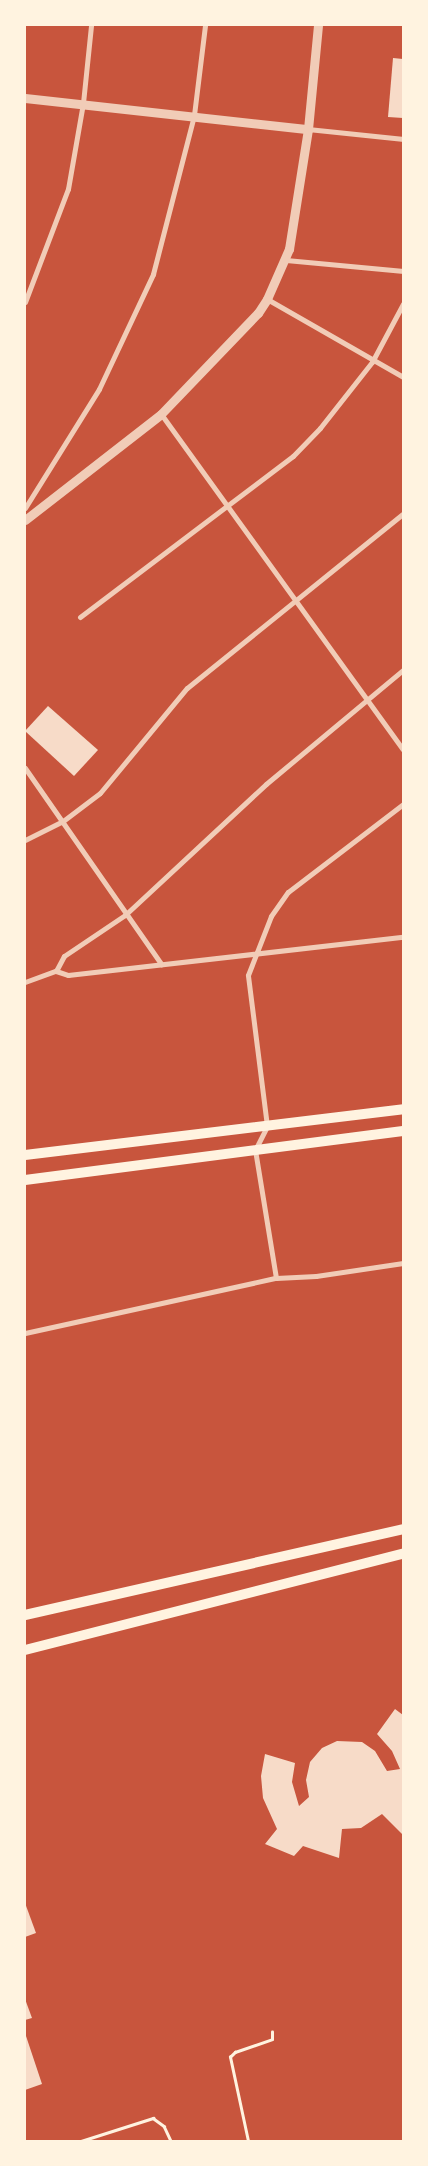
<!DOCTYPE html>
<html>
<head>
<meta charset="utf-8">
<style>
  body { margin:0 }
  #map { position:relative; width:428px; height:2166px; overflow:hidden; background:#c8553d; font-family:Raleway,sans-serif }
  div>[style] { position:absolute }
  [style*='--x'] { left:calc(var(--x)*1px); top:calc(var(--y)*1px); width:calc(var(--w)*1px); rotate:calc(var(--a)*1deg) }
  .building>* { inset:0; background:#f7dbc8 }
  .path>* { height:2.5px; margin:-1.25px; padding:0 1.25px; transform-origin:1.25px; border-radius:1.25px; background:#fff3e0 }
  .pedestrian>* { height:4.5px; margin:-2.25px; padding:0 2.25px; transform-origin:2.25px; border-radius:2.25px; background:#f1ccb7 }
  .minor>* { height:5px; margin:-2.5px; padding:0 2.5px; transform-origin:2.5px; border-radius:2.5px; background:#f1ccb7 }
  .tertiary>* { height:9px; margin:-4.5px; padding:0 4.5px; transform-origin:4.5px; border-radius:4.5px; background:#f1ccb7 }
  .secondary>* { height:10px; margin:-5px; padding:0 5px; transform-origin:5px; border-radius:5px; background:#fff3e0 }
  span { translate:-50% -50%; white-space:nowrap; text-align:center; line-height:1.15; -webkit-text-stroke:4px #fff3e0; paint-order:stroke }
  .frame { position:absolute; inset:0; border:26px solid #fff3e0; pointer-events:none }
</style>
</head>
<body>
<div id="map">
  <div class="building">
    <div style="clip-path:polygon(393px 58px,403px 59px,403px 118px,388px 117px)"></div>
    <div style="clip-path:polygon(48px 706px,98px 750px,74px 776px,25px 731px)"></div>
    <div style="clip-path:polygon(395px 1709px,403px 1715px,403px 1835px,382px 1814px,361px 1828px,342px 1829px,339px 1858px,303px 1846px,294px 1856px,265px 1844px,277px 1829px,263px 1798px,261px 1776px,265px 1754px,295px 1763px,292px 1782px,299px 1806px,309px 1797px,306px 1780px,310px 1762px,322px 1748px,337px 1741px,362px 1742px,375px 1751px,387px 1771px,400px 1769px,392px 1751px,377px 1734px)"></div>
    <div style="clip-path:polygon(25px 1903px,36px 1933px,25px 1937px)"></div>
    <div style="clip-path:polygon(25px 1999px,32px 2018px,25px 2020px)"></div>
    <div style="clip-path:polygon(25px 2033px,42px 2084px,25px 2090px)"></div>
  </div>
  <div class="path">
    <div style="--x:81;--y:2141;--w:76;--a:-17.7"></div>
    <div style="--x:153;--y:2118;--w:14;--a:36"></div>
    <div style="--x:164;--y:2126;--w:17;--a:65"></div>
    <div style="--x:248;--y:2141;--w:86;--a:-102.1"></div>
    <div style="--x:230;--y:2057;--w:7;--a:-45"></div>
    <div style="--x:235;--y:2052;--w:39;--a:-19"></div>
    <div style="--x:272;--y:2039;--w:7;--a:-90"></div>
  </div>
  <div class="pedestrian">
    <div style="--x:308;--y:129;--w:96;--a:6"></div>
  </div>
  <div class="minor">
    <div style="--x:286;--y:260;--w:118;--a:5.4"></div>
    <div style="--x:267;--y:299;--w:157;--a:29.8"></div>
    <div style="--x:25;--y:302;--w:121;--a:-69.2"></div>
    <div style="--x:68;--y:189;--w:87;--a:-80.1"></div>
    <div style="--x:83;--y:103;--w:78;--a:-84.1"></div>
    <div style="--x:161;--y:414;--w:413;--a:54.2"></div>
    <div style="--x:25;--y:508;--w:140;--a:-58.1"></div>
    <div style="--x:99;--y:389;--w:127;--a:-64.8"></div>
    <div style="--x:153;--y:274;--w:164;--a:-75.5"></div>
    <div style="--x:194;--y:115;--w:91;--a:-83"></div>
    <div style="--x:80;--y:617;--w:267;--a:-37.1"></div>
    <div style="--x:293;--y:456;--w:39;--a:-46"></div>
    <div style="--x:320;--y:428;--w:84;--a:-51.8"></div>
    <div style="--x:372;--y:362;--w:66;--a:-61.9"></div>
    <div style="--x:25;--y:768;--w:239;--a:55.2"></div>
    <div style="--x:25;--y:840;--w:42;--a:-26.6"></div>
    <div style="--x:63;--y:821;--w:46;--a:-37.1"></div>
    <div style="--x:100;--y:793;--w:136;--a:-50.4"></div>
    <div style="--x:187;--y:688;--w:277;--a:-38.9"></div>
    <div style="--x:56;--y:971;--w:13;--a:18"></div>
    <div style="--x:68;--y:975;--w:337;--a:-6.5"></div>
    <div style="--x:25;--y:982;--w:33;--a:-20"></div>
    <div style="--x:56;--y:971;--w:17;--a:-62"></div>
    <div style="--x:64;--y:956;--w:73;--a:-33.9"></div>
    <div style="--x:125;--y:915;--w:192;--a:-42.9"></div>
    <div style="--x:266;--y:784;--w:178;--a:-39.8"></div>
    <div style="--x:276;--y:1278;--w:130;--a:-99.3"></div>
    <div style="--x:255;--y:1150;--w:27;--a:-63"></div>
    <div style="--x:267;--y:1126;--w:152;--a:-97.2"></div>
    <div style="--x:248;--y:975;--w:63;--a:-68.7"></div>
    <div style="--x:271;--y:916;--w:29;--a:-55"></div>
    <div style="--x:288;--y:892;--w:145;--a:-37.4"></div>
    <div style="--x:25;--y:1333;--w:257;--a:-12.4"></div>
    <div style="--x:276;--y:1278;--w:40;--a:-2.9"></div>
    <div style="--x:316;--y:1276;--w:88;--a:-8.5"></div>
  </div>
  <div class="tertiary">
    <div style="--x:25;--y:98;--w:285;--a:6.3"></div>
    <div style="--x:25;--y:520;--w:172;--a:-37.9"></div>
    <div style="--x:161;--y:414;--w:140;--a:-46.2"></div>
    <div style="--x:258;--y:313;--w:17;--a:-57"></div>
    <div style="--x:267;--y:299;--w:55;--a:-66.3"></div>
    <div style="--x:289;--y:249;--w:121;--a:-81"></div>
    <div style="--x:308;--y:129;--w:104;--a:-84.5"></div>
  </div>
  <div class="secondary">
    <div style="--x:25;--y:1155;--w:381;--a:-6.9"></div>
    <div style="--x:25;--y:1180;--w:381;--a:-7.4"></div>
    <div style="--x:25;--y:1615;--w:388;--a:-12.8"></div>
    <div style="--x:25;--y:1650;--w:390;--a:-14.3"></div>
  </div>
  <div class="frame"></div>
</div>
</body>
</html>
